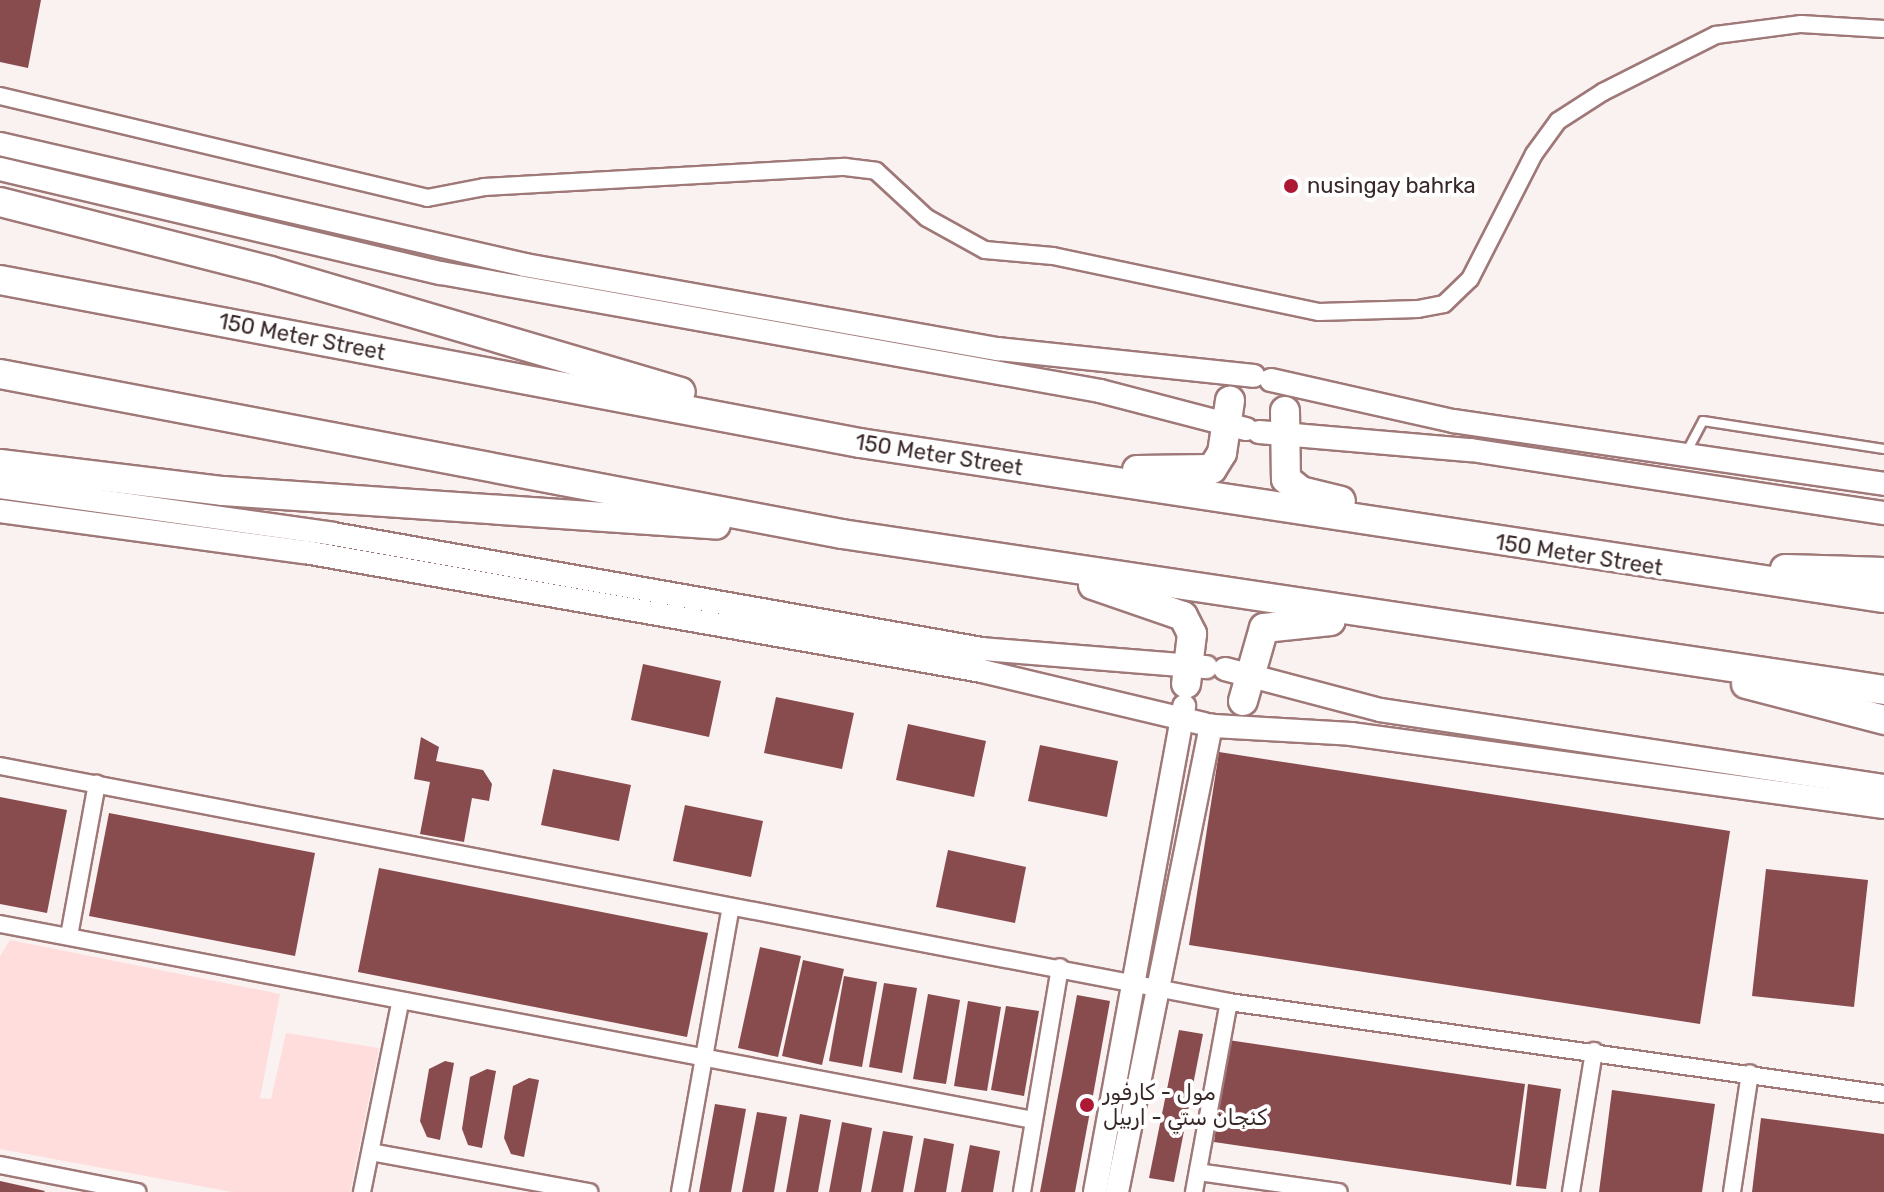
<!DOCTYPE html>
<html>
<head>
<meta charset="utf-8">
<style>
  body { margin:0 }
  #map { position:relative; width:1884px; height:1192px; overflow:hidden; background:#faf1f1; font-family:Rubik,Vazirmatn,sans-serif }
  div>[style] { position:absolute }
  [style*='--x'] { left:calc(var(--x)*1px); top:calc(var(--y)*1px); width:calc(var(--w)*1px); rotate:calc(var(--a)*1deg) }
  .green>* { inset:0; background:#fdd }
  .building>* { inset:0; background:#894c4e }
  .roads { filter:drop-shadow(2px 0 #9f7878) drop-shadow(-2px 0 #9f7878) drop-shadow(0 2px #9f7878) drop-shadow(0 -2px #9f7878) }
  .lane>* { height:8px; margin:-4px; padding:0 4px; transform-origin:4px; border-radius:4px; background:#fff }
  .street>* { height:16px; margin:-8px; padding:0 8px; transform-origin:8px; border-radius:8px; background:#fff }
  .secondary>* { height:22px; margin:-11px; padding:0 11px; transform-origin:11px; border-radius:11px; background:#fff }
  .highway>* { height:28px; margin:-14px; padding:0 14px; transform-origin:14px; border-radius:14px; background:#fff }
  .dots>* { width:22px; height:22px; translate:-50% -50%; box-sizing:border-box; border:4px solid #fff; border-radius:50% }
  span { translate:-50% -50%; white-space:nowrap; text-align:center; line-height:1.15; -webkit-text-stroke:8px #fff; paint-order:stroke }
  .poi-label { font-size:22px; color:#392828 }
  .left { translate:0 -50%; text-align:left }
  .street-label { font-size:22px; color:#392828 }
</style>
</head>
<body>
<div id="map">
  <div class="green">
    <div style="clip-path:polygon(10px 940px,280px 994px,260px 1098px,271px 1099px,286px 1033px,379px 1048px,350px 1192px,232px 1192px,0 1149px,0 956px)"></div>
  </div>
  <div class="building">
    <div style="clip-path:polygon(0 0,41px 0,28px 68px,0 62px)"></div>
    <div style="clip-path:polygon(643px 664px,721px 681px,709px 737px,631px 720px)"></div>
    <div style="clip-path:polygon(776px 697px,854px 713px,842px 769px,764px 753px)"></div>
    <div style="clip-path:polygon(908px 724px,986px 741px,974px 797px,896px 780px)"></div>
    <div style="clip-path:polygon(421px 737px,439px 747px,436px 761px,483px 770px,492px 784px,489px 801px,472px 798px,464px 842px,420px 834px,430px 782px,414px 779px)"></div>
    <div style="clip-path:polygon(1040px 745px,1118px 761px,1107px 817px,1028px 801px)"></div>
    <div style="clip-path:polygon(1219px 752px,1730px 831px,1700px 1024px,1189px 945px)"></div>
    <div style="clip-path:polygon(553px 769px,631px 785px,619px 841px,541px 825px)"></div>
    <div style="clip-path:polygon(0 797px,67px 810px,47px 913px,0 904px)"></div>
    <div style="clip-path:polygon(685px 805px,763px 821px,751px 877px,673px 861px)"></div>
    <div style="clip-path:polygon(109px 813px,315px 853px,295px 956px,89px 916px)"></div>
    <div style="clip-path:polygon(948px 850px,1026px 867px,1015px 923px,936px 907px)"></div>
    <div style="clip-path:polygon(379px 868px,708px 933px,687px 1037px,358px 972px)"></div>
    <div style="clip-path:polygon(1766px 869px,1868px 880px,1854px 1007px,1752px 996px)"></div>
    <div style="clip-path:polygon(760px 947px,801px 956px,778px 1057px,738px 1048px)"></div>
    <div style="clip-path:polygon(803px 960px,844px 969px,822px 1065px,782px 1056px)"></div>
    <div style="clip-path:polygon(844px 976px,877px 982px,862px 1067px,829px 1061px)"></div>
    <div style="clip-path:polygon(884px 983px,917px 988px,902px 1073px,869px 1067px)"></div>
    <div style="clip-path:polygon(928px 994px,960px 1000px,946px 1084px,913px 1079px)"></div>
    <div style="clip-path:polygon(1077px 995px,1110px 1001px,1094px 1090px,1075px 1192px,1040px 1192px)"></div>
    <div style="clip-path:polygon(968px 1001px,1001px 1007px,987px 1091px,954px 1086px)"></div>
    <div style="clip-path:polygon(1006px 1006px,1039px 1011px,1024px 1096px,991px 1090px)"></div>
    <div style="clip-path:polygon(1179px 1030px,1203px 1034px,1174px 1182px,1149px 1178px)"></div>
    <div style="clip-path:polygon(1228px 1040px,1525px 1084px,1511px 1185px,1214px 1142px)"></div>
    <div style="clip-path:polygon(445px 1061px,454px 1063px,440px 1140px,427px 1137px,420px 1121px,429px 1069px)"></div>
    <div style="clip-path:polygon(487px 1069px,496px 1071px,482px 1148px,468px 1145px,462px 1129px,470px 1077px)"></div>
    <div style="clip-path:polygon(529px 1078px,539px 1080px,524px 1157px,511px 1154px,504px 1138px,513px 1086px)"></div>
    <div style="clip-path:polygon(1528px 1084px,1561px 1089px,1546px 1189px,1516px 1186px)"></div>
    <div style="clip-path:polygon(1612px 1090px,1715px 1104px,1702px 1192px,1599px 1192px)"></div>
    <div style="clip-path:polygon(715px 1104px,746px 1109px,731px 1192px,699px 1192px)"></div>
    <div style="clip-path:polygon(757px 1112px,787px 1117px,774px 1192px,742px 1192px)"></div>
    <div style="clip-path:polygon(800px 1114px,831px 1120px,818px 1192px,786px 1192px)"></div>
    <div style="clip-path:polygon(1761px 1118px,1884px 1134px,1884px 1192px,1752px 1192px)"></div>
    <div style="clip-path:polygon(842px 1122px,872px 1128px,861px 1192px,829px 1192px)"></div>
    <div style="clip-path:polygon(883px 1131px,913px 1136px,903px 1192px,871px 1192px)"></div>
    <div style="clip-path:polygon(924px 1138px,954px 1144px,946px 1192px,914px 1192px)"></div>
    <div style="clip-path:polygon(970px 1145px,1000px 1151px,993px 1192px,961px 1192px)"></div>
    <div style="clip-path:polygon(0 1181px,45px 1191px,44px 1192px,0 1192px)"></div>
  </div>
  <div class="roads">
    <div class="lane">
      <div style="--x:1686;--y:453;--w:36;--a:-62"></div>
      <div style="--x:1703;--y:421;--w:183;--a:8.8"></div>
    </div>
    <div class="street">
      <div style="--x:0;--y:96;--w:439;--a:13.4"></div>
      <div style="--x:427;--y:198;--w:58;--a:-10.9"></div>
      <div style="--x:484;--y:187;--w:362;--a:-3.2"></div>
      <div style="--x:845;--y:167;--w:31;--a:7"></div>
      <div style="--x:876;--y:171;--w:69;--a:42.7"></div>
      <div style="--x:927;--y:218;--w:66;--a:28.9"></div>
      <div style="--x:985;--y:250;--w:68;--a:5"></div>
      <div style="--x:1053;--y:256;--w:272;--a:11.9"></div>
      <div style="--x:1319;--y:312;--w:99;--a:-1.7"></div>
      <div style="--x:1418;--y:309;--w:26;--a:-11"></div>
      <div style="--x:1444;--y:304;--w:36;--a:-44"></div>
      <div style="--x:1470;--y:279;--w:140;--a:-62.9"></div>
      <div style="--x:1534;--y:154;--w:41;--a:-54"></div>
      <div style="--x:1558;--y:121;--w:54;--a:-32.8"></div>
      <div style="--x:1603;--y:92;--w:127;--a:-26.8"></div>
      <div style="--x:1716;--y:35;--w:86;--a:-7.4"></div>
      <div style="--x:1801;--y:24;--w:83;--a:3.4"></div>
      <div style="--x:0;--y:766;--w:1251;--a:10.87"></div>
      <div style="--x:1229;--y:1002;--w:661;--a:8"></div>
      <div style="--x:0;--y:924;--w:1051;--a:10.74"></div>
      <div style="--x:69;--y:936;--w:155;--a:-79.6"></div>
      <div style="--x:371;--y:1152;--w:222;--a:10.4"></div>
      <div style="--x:0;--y:1165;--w:140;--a:11.1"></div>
      <div style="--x:1198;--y:1172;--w:142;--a:8.1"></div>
      <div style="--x:362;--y:1192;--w:193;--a:-78.6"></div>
      <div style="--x:680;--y:1192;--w:285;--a:-79.9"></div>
      <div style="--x:1022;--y:1192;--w:228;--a:-80.4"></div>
      <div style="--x:1194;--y:1192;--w:193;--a:-79.6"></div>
      <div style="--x:1571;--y:1192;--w:143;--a:-80.7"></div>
      <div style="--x:1732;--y:1192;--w:120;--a:-81.4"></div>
    </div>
    <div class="secondary">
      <div style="--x:0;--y:144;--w:539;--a:12.98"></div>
      <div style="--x:525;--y:265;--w:480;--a:10.1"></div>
      <div style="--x:998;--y:349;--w:257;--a:6"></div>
      <div style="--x:0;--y:169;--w:453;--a:13.3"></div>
      <div style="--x:441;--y:273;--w:669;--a:10.15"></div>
      <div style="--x:1100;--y:391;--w:151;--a:14.6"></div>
      <div style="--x:1271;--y:380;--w:187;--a:12.7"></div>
      <div style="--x:1453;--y:421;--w:436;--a:8.3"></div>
      <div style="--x:1259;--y:432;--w:213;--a:4.9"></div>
      <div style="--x:1471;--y:450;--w:418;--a:8.7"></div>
      <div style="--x:0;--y:487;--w:336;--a:8"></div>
      <div style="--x:333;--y:534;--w:659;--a:10.05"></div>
      <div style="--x:982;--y:649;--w:225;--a:4.6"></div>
      <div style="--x:0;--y:511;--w:308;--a:7.7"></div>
      <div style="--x:305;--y:552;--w:687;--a:9.97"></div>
      <div style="--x:982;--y:671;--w:228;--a:13.4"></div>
      <div style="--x:1225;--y:669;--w:160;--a:14.8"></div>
      <div style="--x:1380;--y:710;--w:510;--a:8.58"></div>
      <div style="--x:1214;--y:726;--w:137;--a:3.3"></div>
      <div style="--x:1351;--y:734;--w:538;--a:7.8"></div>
      <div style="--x:1095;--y:1192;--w:494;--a:-79.6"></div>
      <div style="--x:1117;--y:1192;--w:476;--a:-78.6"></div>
    </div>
    <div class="highway">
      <div style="--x:0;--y:202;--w:279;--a:14.3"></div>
      <div style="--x:270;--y:271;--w:428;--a:16.4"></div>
      <div style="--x:0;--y:280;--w:875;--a:10.73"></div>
      <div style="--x:860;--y:443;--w:1036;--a:8.61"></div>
      <div style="--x:0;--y:374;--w:857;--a:10.76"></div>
      <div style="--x:842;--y:534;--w:1054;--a:8.51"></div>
      <div style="--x:1285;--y:411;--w:68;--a:89.2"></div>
      <div style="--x:1286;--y:479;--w:19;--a:39"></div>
      <div style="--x:1301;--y:491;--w:41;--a:14"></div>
      <div style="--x:0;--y:464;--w:225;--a:6.9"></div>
      <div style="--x:223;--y:491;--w:494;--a:3.9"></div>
      <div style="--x:1137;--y:470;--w:75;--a:-0.8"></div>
      <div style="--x:1212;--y:469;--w:19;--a:-58"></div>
      <div style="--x:1222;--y:453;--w:53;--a:-81.3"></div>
      <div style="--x:1785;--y:569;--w:99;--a:1.7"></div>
      <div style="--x:1093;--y:585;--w:95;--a:19"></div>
      <div style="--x:1183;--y:616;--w:20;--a:63"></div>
      <div style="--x:1192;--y:634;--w:50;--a:96.8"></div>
      <div style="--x:1746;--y:684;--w:143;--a:14.6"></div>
      <div style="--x:1243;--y:701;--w:76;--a:-74"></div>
      <div style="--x:1264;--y:628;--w:67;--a:-6"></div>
    </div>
  </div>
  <div class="dots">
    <div style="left:1291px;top:186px;background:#ad1834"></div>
    <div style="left:1087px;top:1105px;background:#ad1834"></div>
  </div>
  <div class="poi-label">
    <span class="left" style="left:1307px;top:186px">nusingay bahrka</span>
    <span class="left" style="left:1103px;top:1105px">مول - كارفور<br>كنجان ستي - اربيل</span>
  </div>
  <div class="street-label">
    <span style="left:302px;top:337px;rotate:11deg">150 Meter Street</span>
    <span style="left:939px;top:455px;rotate:9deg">150 Meter Street</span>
    <span style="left:1579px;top:555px;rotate:9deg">150 Meter Street</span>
  </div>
</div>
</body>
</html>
